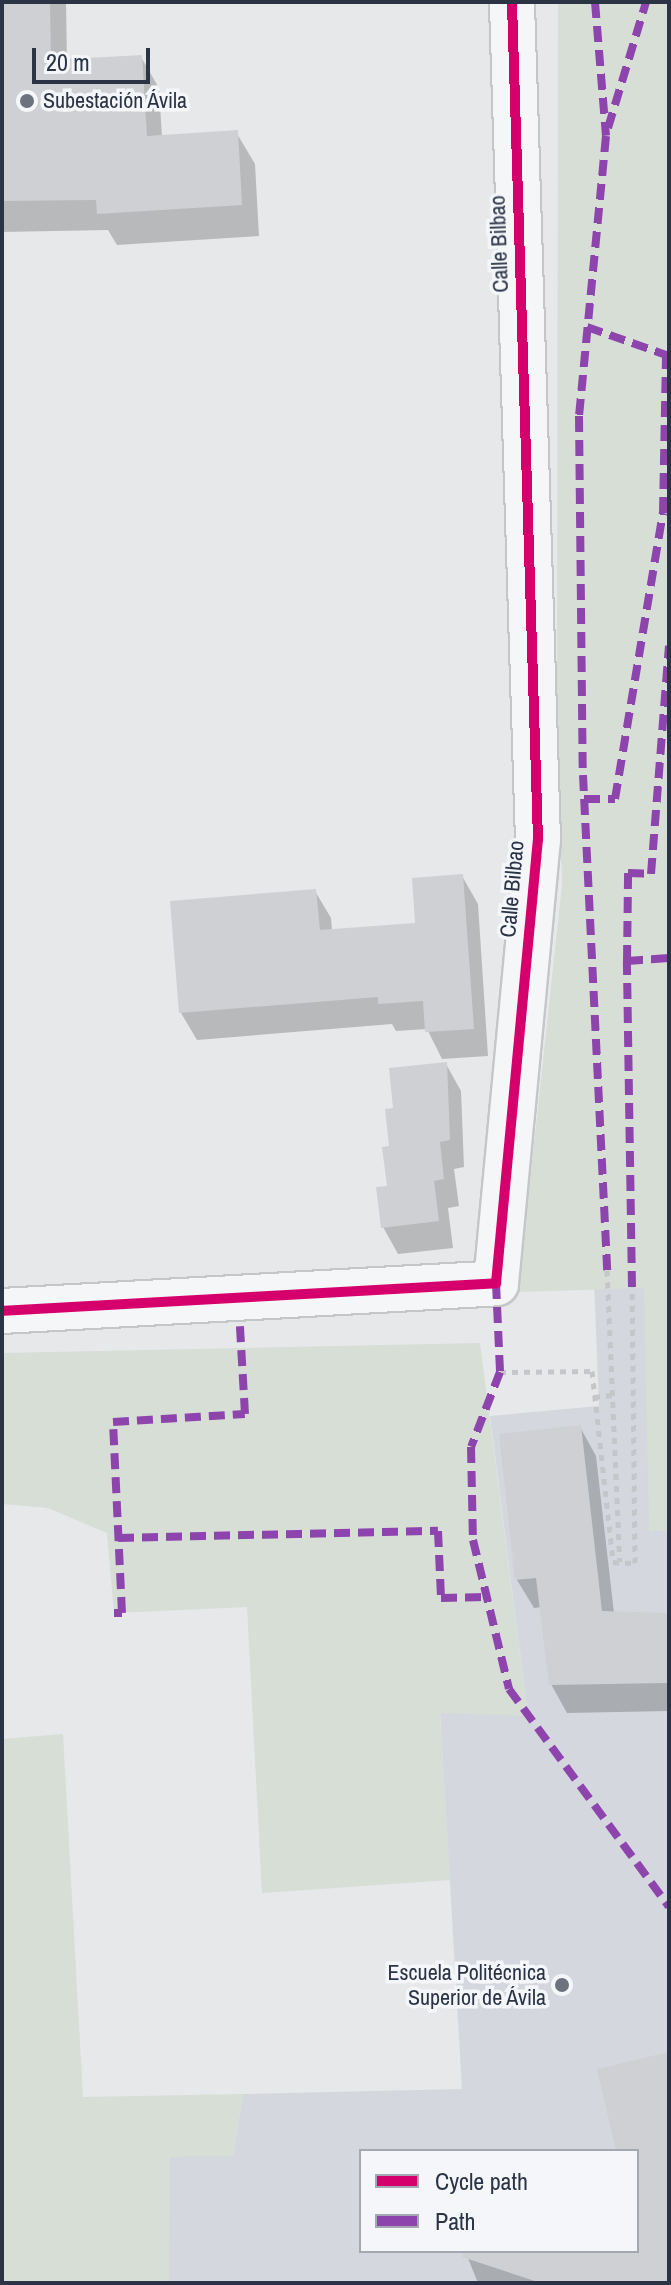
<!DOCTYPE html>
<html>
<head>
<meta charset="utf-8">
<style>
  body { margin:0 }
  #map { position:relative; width:671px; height:2285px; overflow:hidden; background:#e6e8ea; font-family:"Archivo Narrow",sans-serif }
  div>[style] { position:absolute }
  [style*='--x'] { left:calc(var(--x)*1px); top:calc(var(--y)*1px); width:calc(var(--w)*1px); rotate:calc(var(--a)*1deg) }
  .built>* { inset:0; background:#d4d7dd }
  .green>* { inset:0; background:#d6ded6 }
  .shadow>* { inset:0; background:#0003 }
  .building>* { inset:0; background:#ced0d3 }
  .path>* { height:5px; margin-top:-2.5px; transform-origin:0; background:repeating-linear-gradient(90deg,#c5c6ca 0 6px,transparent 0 12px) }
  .roads { filter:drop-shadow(2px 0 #c4c6c8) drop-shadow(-2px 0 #c4c6c8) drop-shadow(0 2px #c4c6c8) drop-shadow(0 -2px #c4c6c8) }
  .minor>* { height:44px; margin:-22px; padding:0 22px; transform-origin:22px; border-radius:22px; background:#f5f6f7 }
  .quiet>* { height:8px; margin-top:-4px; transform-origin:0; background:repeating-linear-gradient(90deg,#8e44ad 0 16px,transparent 0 24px) }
  .cycleway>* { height:10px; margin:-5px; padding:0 5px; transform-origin:5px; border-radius:5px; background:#d6006c }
  .dots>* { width:22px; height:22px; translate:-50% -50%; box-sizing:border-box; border:4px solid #f4f6f9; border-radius:50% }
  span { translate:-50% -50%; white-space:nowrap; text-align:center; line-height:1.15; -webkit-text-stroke:7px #f4f6f9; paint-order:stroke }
  .poi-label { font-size:22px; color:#2b3445 }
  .left { translate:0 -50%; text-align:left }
  .right { translate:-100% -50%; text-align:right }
  .street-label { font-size:22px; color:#2b3445 }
  .frame { position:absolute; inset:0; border:4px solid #2b3445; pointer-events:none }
  .legend { position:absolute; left:359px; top:2149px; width:280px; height:104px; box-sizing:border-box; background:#f4f6f9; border:2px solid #a4a8b1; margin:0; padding:10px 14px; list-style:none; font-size:24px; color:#2b3445 }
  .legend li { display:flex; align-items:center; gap:16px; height:40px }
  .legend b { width:40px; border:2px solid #a4a8b1 }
  .scale { position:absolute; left:32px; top:48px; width:118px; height:36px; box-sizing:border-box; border:4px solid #2b3445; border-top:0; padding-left:10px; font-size:24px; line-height:28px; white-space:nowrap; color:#2b3445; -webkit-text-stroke:6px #f4f6f9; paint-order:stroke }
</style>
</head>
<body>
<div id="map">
  <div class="built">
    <div style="clip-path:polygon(evenodd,594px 1281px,669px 1283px,669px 2283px,169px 2283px,169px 2156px,233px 2156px,243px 2094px,462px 2089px,440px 1712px,528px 1715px,490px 1416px,599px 1406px,594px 1281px,361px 2151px,637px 2151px,637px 2251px,361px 2251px,361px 2151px)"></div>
  </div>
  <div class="green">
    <div style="clip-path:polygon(558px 2px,669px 2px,669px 1531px,649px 1531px,644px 1288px,518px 1292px,562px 885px,557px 712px)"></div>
    <div style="clip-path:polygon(480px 1343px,528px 1716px,440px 1713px,450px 1880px,262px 1893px,247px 1607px,114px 1613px,107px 1533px,48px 1508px,2px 1504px,2px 1353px)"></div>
    <div style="clip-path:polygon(63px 1734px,83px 2097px,243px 2094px,233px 2156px,170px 2157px,169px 2283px,2px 2283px,2px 1739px)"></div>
  </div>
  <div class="shadow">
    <div style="clip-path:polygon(2px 2px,66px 2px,67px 61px,141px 57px,159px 88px,162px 137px,236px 132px,255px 164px,259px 236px,117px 245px,108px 230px,2px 232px)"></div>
    <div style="clip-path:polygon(462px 876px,478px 904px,488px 1056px,442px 1059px,427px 1029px,396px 1031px,392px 1024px,197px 1040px,181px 1013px,315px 891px,331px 918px,332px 931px,417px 925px)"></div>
    <div style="clip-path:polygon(446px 1064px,461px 1091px,464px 1167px,454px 1169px,459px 1206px,448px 1208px,453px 1248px,398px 1254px,383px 1227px,395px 1109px)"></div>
    <div style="clip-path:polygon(580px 1427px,596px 1456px,614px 1613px,669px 1615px,669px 1711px,567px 1713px,551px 1684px,542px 1607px,534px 1608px,517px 1580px)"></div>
    <div style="clip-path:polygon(669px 2054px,669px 2283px,478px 2283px,465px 2251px,637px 2251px,637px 2151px,618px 2151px)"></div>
  </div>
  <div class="building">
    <div style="clip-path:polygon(2px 2px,50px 2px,51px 60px,142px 55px,147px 136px,238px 130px,242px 205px,97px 214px,96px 200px,2px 201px)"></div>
    <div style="clip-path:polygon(463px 874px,474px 1029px,425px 1032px,423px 1001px,378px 1004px,378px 997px,179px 1013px,170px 901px,316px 889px,320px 930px,415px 923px,412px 878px)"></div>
    <div style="clip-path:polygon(447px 1062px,450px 1140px,440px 1142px,444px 1179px,434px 1181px,439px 1221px,381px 1228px,376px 1187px,387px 1186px,382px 1147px,389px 1146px,385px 1109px,393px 1108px,389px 1068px)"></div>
    <div style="clip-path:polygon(581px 1425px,602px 1611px,669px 1613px,669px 1683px,549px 1685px,536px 1578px,515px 1580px,499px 1434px)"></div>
    <div style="clip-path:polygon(669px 2052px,669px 2283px,541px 2283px,462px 2257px,463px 2251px,637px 2251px,637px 2151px,616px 2151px,597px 2069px)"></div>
  </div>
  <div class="path">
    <div style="--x:607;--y:1270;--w:292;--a:87.5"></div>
    <div style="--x:500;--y:1372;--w:92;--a:-0.6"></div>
    <div style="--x:592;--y:1371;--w:192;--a:83.7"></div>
    <div style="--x:613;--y:1562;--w:22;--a:3"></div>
    <div style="--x:635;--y:1563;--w:276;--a:-90.6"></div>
    <div style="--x:594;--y:1397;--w:19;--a:-6"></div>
  </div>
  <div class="roads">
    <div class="minor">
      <div style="--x:2;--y:1311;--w:495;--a:-3.2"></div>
      <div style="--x:496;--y:1283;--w:445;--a:-84.6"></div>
      <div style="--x:538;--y:840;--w:838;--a:-91.78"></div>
    </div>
  </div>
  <div class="quiet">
    <div style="--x:595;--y:2;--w:134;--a:85.3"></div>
    <div style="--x:606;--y:136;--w:281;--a:95.5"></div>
    <div style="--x:579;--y:416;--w:359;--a:89.4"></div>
    <div style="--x:583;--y:775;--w:496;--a:87.2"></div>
    <div style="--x:608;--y:128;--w:132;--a:-73.2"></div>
    <div style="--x:587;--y:327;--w:87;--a:19.5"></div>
    <div style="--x:584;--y:799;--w:31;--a:0"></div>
    <div style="--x:615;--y:799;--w:290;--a:-80.5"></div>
    <div style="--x:663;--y:513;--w:158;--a:-88.9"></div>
    <div style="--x:627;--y:961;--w:88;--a:-89.3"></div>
    <div style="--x:628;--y:873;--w:23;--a:2"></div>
    <div style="--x:651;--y:874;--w:229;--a:-85.5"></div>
    <div style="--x:496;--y:1283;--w:89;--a:87.4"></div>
    <div style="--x:500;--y:1372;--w:80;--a:111.1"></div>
    <div style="--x:471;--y:1447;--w:93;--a:88.8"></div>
    <div style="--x:473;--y:1540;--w:153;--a:76.4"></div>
    <div style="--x:509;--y:1689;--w:270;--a:53.7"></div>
    <div style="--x:632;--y:1287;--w:326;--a:-90.9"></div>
    <div style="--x:627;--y:961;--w:42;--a:-4.1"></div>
    <div style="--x:118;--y:1538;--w:320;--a:-1.3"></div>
    <div style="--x:438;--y:1531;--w:67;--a:87.4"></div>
    <div style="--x:441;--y:1598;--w:46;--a:-1.2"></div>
    <div style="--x:114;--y:1613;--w:8;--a:0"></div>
    <div style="--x:122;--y:1613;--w:191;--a:-92.7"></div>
    <div style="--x:113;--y:1422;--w:132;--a:-3.5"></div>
    <div style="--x:245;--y:1414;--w:88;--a:-93.3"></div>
  </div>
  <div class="cycleway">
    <div style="--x:2;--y:1311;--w:495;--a:-3.2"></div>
    <div style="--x:496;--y:1283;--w:445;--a:-84.6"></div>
    <div style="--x:538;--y:840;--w:838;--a:-91.78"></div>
  </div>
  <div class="dots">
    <div style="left:27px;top:101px;background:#6c737f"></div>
    <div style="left:562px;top:1985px;background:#6c737f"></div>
  </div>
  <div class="poi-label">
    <span class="left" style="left:43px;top:101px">Subestación Ávila</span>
    <span class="right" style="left:546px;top:1985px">Escuela Politécnica<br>Superior de Ávila</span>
  </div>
  <div class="street-label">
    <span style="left:499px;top:244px;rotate:-92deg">Calle Bilbao</span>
    <span style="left:512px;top:889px;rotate:-85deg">Calle Bilbao</span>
  </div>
  <div class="frame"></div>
  <ul class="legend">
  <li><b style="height:10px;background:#d6006c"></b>Cycle path</li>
  <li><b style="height:10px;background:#8e44ad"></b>Path</li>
  </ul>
  <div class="scale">20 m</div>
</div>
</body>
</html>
